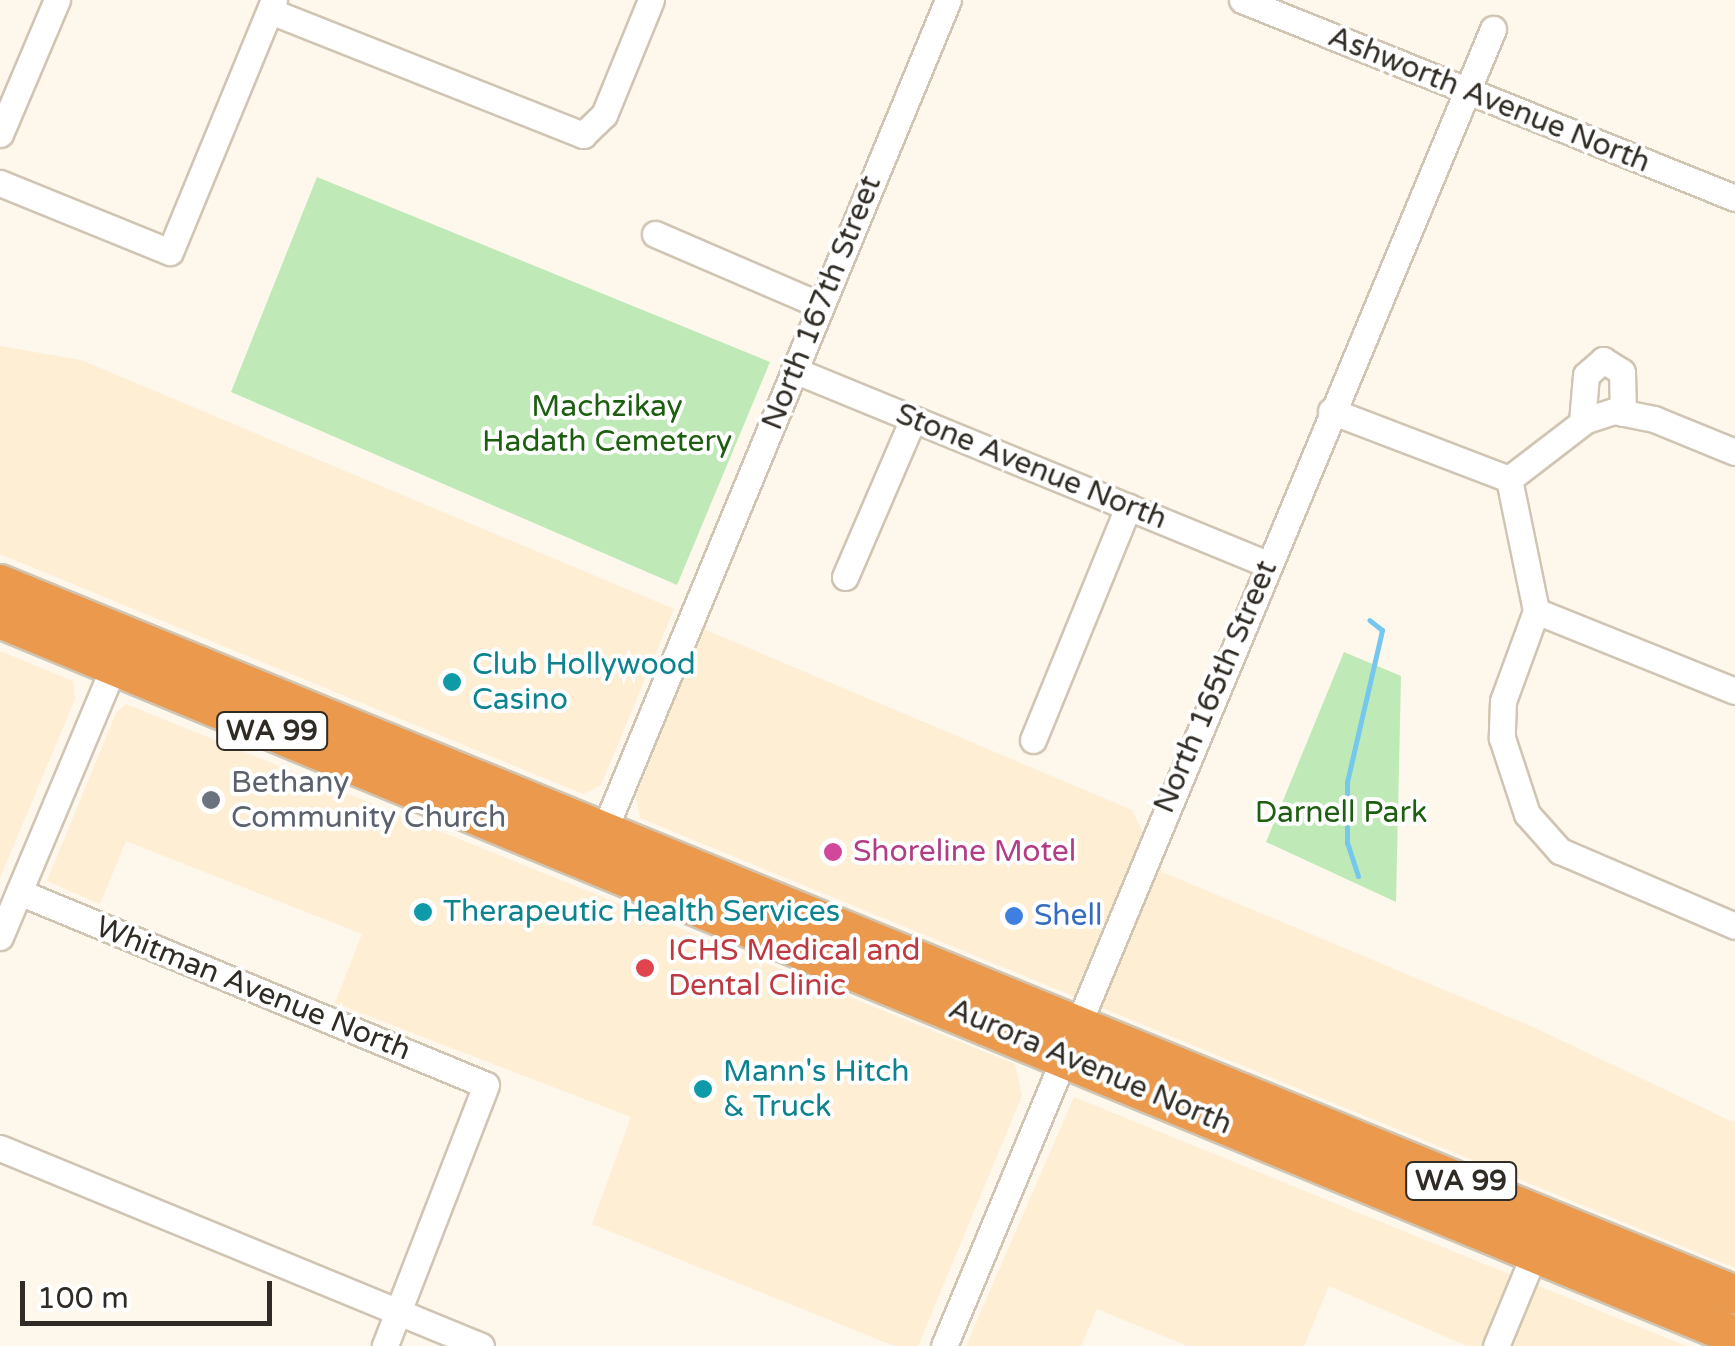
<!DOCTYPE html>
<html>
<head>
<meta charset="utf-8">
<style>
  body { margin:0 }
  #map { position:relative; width:1735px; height:1346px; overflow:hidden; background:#fef7ec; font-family:"Varela Round",sans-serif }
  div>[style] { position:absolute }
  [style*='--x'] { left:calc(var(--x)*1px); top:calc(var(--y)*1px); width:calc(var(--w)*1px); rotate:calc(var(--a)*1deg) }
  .built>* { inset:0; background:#fdeed4 }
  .green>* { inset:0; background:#bfeab8 }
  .stream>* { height:5px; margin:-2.5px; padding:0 2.5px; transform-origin:2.5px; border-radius:2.5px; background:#76c7ee }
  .roads { filter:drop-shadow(2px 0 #d0c5b3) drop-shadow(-2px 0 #d0c5b3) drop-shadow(0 2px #d0c5b3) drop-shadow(0 -2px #d0c5b3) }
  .minor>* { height:25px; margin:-12.5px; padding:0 12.5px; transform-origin:12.5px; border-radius:12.5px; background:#fff }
  .highway>* { height:38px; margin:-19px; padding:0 19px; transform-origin:19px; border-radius:19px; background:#ea994d }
  .dots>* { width:28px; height:28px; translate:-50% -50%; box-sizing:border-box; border:5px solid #fff; border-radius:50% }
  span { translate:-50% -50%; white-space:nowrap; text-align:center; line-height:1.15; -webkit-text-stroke:8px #fff; paint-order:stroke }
  .shield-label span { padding:2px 8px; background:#fff; border:2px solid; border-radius:8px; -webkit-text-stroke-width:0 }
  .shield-label { font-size:28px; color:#302c25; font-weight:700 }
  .street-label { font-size:30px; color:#302c25 }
  .park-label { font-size:30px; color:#1d5e10 }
  .culture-label { font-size:30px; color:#0d838f }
  .left { translate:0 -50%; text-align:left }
  .worship-label { font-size:30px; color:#5b616d }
  .hotel-label { font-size:30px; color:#b23c85 }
  .shop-label { font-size:30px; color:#366cbe }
  .health-label { font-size:30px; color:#be3a42 }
  .scale { position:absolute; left:20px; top:1281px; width:252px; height:45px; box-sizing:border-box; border:5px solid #302c25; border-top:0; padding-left:12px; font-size:30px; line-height:35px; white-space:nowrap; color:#302c25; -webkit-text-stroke:8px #fff; paint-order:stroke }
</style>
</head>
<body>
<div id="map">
  <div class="built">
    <div style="clip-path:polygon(0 346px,81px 360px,674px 609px,601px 785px,583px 794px,0 554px)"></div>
    <div style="clip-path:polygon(701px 628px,1132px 810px,1162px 872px,1533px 1027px,1735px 1123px,1735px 1268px,640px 818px,636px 796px)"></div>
    <div style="clip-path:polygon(0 651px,73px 681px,75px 699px,0 878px)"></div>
    <div style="clip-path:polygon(126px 704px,1015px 1064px,1022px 1096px,918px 1346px,894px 1346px,592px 1224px,631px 1117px,335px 1003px,362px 934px,126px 841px,100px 904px,47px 881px,116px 713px)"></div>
    <div style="clip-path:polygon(1074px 1097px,1686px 1346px,1467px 1346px,1329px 1286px,1304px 1346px,1188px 1346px,1097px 1309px,1081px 1346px,966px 1346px)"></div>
  </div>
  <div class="green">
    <div style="clip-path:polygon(317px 177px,770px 362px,677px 585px,231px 392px)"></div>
    <div style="clip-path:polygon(1344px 652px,1401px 676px,1396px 902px,1266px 842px)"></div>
  </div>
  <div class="stream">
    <div style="--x:1358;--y:876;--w:35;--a:-108"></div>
    <div style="--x:1347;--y:843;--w:61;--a:-90"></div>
    <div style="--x:1347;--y:782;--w:156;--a:-77"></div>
    <div style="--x:1382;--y:630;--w:16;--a:-142"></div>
  </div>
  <div class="roads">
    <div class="minor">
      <div style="--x:1242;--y:0;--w:531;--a:21.88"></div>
      <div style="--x:270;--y:11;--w:337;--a:21.6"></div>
      <div style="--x:583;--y:135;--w:29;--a:-44"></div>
      <div style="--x:604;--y:115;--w:124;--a:-67.8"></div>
      <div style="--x:0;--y:134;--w:146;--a:-67"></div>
      <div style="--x:0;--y:183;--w:183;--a:22.1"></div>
      <div style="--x:170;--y:252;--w:273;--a:-67.6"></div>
      <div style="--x:655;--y:234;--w:180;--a:23.3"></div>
      <div style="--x:794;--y:370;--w:511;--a:22.3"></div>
      <div style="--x:1331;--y:411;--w:191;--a:20.9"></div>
      <div style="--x:1509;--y:479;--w:135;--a:78.4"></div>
      <div style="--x:1536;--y:611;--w:214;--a:21.9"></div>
      <div style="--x:1582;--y:422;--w:47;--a:-85.1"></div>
      <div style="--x:1586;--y:375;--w:23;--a:-41"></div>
      <div style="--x:1603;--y:360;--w:22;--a:32"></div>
      <div style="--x:1622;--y:372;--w:41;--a:88.6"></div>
      <div style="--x:1509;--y:479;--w:97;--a:-37.5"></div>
      <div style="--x:1586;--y:420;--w:29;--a:-18"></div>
      <div style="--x:1614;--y:411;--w:41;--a:11.3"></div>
      <div style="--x:1654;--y:419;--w:87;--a:22.2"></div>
      <div style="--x:845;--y:577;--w:172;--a:-66.7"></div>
      <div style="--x:1536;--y:611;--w:96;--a:110.1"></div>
      <div style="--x:1503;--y:701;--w:37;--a:92"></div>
      <div style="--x:1502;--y:738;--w:80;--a:71.8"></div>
      <div style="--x:1527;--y:814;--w:50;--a:48.3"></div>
      <div style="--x:1560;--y:851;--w:190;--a:23.2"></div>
      <div style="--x:1033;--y:740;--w:252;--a:-67.8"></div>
      <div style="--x:605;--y:828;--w:896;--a:-67.5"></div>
      <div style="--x:19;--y:892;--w:505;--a:22.45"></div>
      <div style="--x:486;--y:1085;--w:280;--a:111.2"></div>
      <div style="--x:0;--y:937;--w:292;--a:-67.2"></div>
      <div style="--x:0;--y:1148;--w:520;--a:22.37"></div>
      <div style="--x:944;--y:1346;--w:1427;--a:-67.37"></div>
      <div style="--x:1496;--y:1346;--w:102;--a:-67.5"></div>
    </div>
    <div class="highway">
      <div style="--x:0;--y:584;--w:1875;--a:22.28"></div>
      <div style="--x:0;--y:619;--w:1877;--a:22.45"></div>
    </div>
  </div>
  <div class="dots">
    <div style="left:452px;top:682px;background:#0f9aa8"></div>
    <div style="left:211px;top:800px;background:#6b7280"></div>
    <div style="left:833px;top:852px;background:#d1479c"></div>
    <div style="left:423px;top:912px;background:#0f9aa8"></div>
    <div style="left:1014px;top:916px;background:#3f7fe0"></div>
    <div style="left:645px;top:968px;background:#e0444e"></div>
    <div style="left:703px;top:1089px;background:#0f9aa8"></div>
  </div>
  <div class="shield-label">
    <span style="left:272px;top:731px">WA 99</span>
    <span style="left:1461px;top:1181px">WA 99</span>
  </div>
  <div class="street-label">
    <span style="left:1489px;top:100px;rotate:22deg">Ashworth Avenue North</span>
    <span style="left:822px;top:303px;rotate:-68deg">North 167th Street</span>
    <span style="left:1031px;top:467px;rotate:22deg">Stone Avenue North</span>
    <span style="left:1216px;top:687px;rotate:-67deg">North 165th Street</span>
    <span style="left:253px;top:989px;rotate:22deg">Whitman Avenue North</span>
    <span style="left:1090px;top:1067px;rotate:23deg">Aurora Avenue North</span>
  </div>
  <div class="park-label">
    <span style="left:607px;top:424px">Machzikay<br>Hadath Cemetery</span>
    <span style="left:1341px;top:813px">Darnell Park</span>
  </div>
  <div class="culture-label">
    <span class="left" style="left:472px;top:682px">Club Hollywood<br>Casino</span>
    <span class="left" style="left:443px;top:912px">Therapeutic Health Services</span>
    <span class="left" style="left:723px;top:1089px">Mann's Hitch<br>&amp; Truck</span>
  </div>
  <div class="worship-label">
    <span class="left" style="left:231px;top:800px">Bethany<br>Community Church</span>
  </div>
  <div class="hotel-label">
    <span class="left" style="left:853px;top:852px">Shoreline Motel</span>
  </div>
  <div class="shop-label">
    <span class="left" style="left:1034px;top:916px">Shell</span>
  </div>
  <div class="health-label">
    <span class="left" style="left:668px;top:968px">ICHS Medical and<br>Dental Clinic</span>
  </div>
  <div class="scale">100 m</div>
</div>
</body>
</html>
